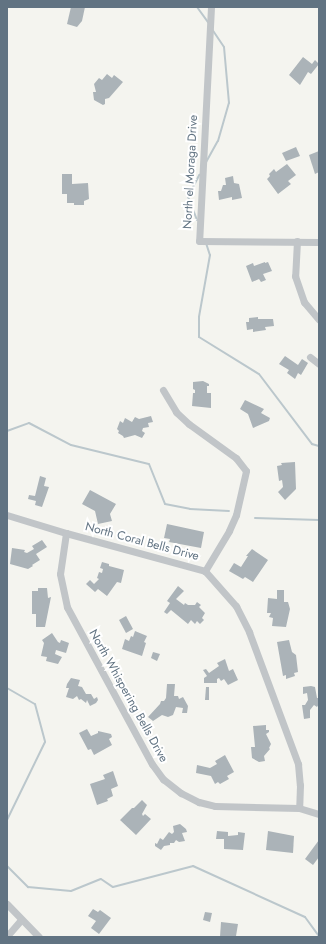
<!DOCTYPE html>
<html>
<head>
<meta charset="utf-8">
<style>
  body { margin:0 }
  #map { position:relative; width:326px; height:944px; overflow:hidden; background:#f4f4ef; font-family:Jost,sans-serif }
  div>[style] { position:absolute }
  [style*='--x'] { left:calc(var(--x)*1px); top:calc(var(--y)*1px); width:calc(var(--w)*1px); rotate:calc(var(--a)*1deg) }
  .stream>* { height:2px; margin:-1px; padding:0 1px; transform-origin:1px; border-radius:1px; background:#bbc7cc }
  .building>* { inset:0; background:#abb3b8 }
  .minor>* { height:7px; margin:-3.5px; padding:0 3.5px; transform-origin:3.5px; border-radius:3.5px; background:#c1c5c8 }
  span { translate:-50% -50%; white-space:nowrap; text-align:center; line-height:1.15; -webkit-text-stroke:4px #fff; paint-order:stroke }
  .street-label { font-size:12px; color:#617382 }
  .frame { position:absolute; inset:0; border:8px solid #617382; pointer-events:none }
</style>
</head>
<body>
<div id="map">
  <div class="stream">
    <div style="--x:197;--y:7;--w:19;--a:54"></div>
    <div style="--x:205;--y:164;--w:26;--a:-61"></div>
    <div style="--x:218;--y:141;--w:40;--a:-74"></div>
    <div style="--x:229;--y:103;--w:56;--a:-95.1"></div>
    <div style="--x:224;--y:47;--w:22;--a:-124"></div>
    <div style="--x:197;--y:220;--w:25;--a:-111"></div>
    <div style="--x:188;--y:197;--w:25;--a:-63"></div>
    <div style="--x:206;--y:243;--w:13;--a:72"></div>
    <div style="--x:210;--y:255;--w:63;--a:100.1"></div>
    <div style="--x:199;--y:317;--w:20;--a:90"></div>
    <div style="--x:199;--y:337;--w:70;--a:31.7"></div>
    <div style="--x:259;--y:374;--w:88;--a:52.9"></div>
    <div style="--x:312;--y:444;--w:7;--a:16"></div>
    <div style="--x:7;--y:431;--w:23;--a:-20"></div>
    <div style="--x:29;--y:423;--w:47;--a:27.6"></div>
    <div style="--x:71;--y:445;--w:80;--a:13.7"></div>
    <div style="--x:149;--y:464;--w:43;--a:68.2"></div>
    <div style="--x:165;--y:504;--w:25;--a:11"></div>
    <div style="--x:190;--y:509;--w:39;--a:3"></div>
    <div style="--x:255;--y:518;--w:64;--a:1.8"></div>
    <div style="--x:7;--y:688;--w:32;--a:30"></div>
    <div style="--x:35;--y:704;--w:39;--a:75"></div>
    <div style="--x:45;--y:742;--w:87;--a:116"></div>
    <div style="--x:7;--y:866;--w:30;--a:45"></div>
    <div style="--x:28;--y:887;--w:43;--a:5.3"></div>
    <div style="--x:71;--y:891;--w:32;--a:-22"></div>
    <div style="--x:101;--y:879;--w:14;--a:34"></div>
    <div style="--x:113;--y:887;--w:83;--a:-14.7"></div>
    <div style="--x:193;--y:866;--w:123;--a:24.5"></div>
    <div style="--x:305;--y:917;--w:24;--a:54"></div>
  </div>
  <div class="building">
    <div style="clip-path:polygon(71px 7px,85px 7px,82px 21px,77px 27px,67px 24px)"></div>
    <div style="clip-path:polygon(303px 57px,312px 64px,315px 60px,319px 64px,311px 74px,308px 72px,300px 85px,289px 75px)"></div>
    <div style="clip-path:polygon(107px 74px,112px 78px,114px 75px,123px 82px,109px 98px,105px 99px,105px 104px,103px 105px,94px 100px,93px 92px,96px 92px,94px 84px,99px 78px,102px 80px)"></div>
    <div style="clip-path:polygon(296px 147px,300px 156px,286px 161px,282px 153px)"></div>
    <div style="clip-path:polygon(319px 151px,319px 172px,315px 174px,309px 155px)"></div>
    <div style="clip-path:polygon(287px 164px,296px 175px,288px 181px,291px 184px,278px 194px,267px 179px,270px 176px,269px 174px,274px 169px,276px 172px)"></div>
    <div style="clip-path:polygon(62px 174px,72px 174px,72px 184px,88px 183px,89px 199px,84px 201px,84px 205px,74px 205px,74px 203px,67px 203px,67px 194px,62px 194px)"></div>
    <div style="clip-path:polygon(233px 176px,234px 183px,239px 184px,242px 198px,232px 200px,232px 197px,219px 200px,218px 191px,221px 191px,223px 185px,226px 185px,225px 178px)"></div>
    <div style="clip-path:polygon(265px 262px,265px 263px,268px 262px,272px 271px,263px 274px,266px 280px,261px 282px,259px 279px,252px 282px,246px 266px,253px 263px,254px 266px)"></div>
    <div style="clip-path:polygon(258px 317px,258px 319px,273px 319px,274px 326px,265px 327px,266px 330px,253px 332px,253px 329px,247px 330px,246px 322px,249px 322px,249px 318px)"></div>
    <div style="clip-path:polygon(285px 356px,298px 365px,302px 359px,308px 363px,301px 375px,298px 373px,295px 379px,287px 373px,289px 370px,279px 364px)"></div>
    <div style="clip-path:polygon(203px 381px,209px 384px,209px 386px,207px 386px,207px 393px,211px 393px,211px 408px,192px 406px,193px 393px,195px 393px,195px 390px,193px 389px,193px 382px)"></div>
    <div style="clip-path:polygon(245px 400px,264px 409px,261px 413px,270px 418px,269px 421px,253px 428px,248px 414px,240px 409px)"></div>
    <div style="clip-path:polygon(151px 416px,153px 422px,148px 423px,149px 427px,143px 428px,142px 431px,145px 433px,142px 438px,135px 435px,124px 438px,123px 436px,118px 433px,119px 431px,117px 429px,120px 421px,123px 423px,125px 418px,132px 422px,135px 417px,139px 419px)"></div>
    <div style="clip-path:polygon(295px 462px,296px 489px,285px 500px,278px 492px,283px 487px,282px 480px,279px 481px,277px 466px,282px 465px,281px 463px)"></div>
    <div style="clip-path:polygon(40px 476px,46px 478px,44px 486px,49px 487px,42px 507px,35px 505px,36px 501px,28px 499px,29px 495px,35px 496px)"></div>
    <div style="clip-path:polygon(90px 490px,116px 504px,110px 514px,112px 521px,98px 524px,95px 511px,82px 504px)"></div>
    <div style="clip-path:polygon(167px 524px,204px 532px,201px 548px,169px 542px,170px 539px,164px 538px)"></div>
    <div style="clip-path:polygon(42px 540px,47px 547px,36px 554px,40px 560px,32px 565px,33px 566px,28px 569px,10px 564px,12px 548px,25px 550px,24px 552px,27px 553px,34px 549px,32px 546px)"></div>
    <div style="clip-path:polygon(252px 549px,268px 560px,253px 582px,245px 577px,243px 579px,229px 571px,234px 563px,241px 567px,248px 556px,246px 556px)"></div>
    <div style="clip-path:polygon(102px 562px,109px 564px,109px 566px,124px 570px,121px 583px,117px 582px,107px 596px,98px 589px,95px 592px,86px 584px,90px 580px,94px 584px,99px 579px,97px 578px,99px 572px,102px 573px,103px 569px,100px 568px)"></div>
    <div style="clip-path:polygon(178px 586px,184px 591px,176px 599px,184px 605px,185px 603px,188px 605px,195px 605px,197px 602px,201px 605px,199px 607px,205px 613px,202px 618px,204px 620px,200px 624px,197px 621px,195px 624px,191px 620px,188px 624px,171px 610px,167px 614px,164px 612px,170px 603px,167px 601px)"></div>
    <div style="clip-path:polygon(38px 588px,47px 588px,48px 598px,51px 597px,45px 627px,36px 627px,36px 614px,32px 614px,32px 591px,38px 591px)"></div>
    <div style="clip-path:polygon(277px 590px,284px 590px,284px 602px,288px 602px,290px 609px,286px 627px,272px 626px,273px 618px,269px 617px,271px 613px,267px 613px,268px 598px,277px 599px)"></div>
    <div style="clip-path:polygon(126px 616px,133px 629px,126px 633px,119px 620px)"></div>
    <div style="clip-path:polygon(135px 631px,147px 636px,144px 642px,146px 643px,142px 656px,122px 649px,125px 639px,129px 641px,131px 636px,133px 637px)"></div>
    <div style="clip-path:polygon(52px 633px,58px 642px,60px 643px,61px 640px,69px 643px,66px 653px,56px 650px,55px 654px,62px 657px,58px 664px,46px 661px,47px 657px,41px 656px,44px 643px,42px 640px)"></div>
    <div style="clip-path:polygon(289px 640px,292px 652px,296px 655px,298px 672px,294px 673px,295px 676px,286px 679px,286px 675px,283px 676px,277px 642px)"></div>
    <div style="clip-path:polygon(153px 652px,160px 654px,157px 661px,151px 658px)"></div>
    <div style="clip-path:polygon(225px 659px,229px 671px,233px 669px,238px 680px,228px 685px,224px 679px,221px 681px,219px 678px,217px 679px,217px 683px,204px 683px,204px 678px,207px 676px,203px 670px,206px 669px,209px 673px,219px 666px,217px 663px)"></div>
    <div style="clip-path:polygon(71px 678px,80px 680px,78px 686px,82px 687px,86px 694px,91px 694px,94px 699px,97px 697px,98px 700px,96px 703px,90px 706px,87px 700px,86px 703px,81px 699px,79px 700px,77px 696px,73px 699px,66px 697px,69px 688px,66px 688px,67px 684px)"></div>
    <div style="clip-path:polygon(167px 684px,175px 684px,174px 696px,178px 696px,179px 699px,183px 697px,188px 706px,187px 713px,182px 713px,183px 708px,176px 707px,173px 715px,168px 717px,162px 715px,153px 721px,148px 717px,160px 704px,161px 701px,164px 701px,166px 698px)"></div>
    <div style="clip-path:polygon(311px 686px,315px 687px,317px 698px,319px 698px,319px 704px,317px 707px,314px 705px,310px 710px,310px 718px,304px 719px,302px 705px,305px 705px,308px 700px,307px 693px,303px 694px,303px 687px)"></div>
    <div style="clip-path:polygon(206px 687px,209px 687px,209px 700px,205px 700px)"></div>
    <div style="clip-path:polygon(266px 725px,266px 730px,269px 730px,269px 732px,266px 734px,271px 744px,269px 748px,270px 749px,264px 756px,265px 761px,259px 762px,252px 758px,251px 747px,255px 747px,253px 726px)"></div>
    <div style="clip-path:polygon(87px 729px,91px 736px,98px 733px,98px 731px,111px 734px,112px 737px,109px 739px,112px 745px,94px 755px,91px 749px,88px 750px,79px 733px)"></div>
    <div style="clip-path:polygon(225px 755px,234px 772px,227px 776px,229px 779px,220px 784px,218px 782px,215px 784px,211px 776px,196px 773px,197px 765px,210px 768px,217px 764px,215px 761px)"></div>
    <div style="clip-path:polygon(113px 771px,118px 786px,111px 789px,113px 796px,107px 799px,108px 801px,97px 805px,90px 784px,105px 779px,103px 775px)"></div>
    <div style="clip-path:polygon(142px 800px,147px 805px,142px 814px,143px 816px,145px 814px,151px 819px,136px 835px,120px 820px,132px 808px,134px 808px)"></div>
    <div style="clip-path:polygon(180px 824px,186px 829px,187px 832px,182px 833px,185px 841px,179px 842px,176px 840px,174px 843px,170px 843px,170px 845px,164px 846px,161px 850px,155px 846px,155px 843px,157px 844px,160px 838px,163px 840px,169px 832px,172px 834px,174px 832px,173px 826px)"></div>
    <div style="clip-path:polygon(217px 831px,228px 832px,228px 836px,238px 835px,238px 832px,245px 833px,243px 850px,224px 849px,224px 839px,216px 839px)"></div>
    <div style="clip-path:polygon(268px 831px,294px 836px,293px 853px,266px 850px)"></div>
    <div style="clip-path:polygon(319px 840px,319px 857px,313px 865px,305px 859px)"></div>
    <div style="clip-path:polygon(93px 909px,98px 912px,100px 910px,111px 918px,99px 934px,91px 928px,96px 921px,88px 916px)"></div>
    <div style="clip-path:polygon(205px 912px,212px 913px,210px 922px,203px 920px)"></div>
    <div style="clip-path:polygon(221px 922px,238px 924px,236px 936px,220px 937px)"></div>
  </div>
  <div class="minor">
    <div style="--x:211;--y:7;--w:234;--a:92.9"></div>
    <div style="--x:199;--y:241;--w:120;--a:0.5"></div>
    <div style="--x:297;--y:241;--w:35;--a:93"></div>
    <div style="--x:295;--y:276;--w:28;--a:71"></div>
    <div style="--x:304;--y:302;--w:23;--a:50"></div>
    <div style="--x:310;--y:357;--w:11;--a:38"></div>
    <div style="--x:163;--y:390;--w:26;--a:59"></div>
    <div style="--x:176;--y:412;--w:18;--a:43"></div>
    <div style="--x:189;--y:424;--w:58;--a:35.9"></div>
    <div style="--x:236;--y:458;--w:16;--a:52"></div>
    <div style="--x:246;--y:471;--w:45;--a:102.8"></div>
    <div style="--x:236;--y:515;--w:17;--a:114"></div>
    <div style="--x:229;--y:531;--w:47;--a:121"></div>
    <div style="--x:7;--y:515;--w:62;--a:17"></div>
    <div style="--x:66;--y:533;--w:144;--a:15.3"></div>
    <div style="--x:205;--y:571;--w:47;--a:48.5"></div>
    <div style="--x:236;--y:606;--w:29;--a:63"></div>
    <div style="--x:249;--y:632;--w:141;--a:69.6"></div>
    <div style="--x:298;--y:764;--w:21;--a:85"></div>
    <div style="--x:300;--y:785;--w:23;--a:92"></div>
    <div style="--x:66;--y:533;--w:41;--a:98.3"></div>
    <div style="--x:60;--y:574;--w:34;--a:78"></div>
    <div style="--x:67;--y:607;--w:179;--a:61.6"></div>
    <div style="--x:152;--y:764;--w:19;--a:54"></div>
    <div style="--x:163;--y:779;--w:23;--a:38"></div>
    <div style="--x:181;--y:793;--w:20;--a:27"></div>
    <div style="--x:199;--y:802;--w:16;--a:14"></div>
    <div style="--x:215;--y:806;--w:84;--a:1.4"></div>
    <div style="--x:299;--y:808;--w:21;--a:17"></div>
    <div style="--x:7;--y:904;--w:46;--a:45.9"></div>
    <div style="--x:7;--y:936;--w:21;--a:-49"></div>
  </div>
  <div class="street-label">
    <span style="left:191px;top:172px;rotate:-87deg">North el Moraga Drive</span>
    <span style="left:142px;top:542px;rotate:15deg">North Coral Bells Drive</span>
    <span style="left:128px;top:696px;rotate:61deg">North Whispering Bells Drive</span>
  </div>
  <div class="frame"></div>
</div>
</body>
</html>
